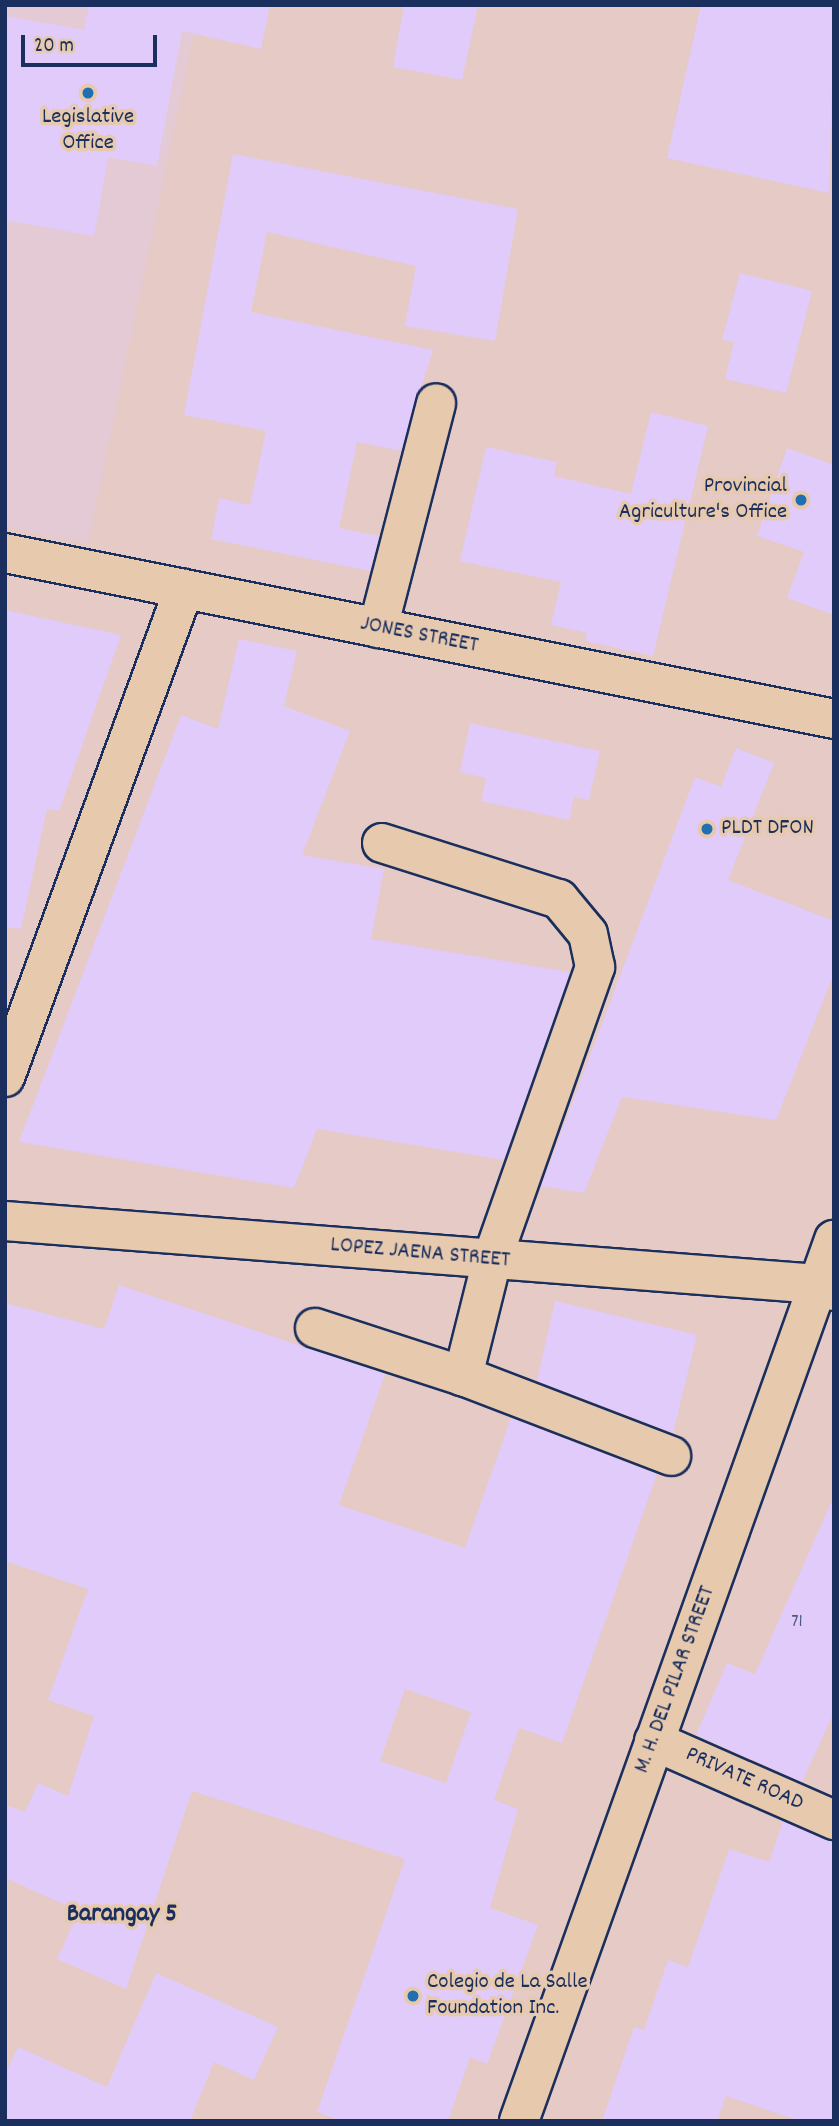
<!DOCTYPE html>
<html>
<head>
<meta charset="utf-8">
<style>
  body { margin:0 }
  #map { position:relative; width:839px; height:2126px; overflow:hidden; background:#e5cac5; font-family:Dekko,sans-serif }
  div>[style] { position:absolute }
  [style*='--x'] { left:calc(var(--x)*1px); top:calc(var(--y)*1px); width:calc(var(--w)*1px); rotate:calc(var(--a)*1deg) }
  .built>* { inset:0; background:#e4cad5 }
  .building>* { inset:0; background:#e1cbfb }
  .roads { filter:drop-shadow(2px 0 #1b2f5e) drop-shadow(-2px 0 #1b2f5e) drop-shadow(0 2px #1b2f5e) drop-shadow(0 -2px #1b2f5e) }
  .minor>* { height:38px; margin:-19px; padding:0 19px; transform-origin:19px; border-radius:19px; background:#e7c9ae }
  .dots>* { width:19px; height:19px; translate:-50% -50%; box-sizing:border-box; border:4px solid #e7c9ae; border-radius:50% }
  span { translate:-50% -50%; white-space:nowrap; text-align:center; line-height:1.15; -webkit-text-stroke:7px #e7c9ae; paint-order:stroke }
  .number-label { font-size:19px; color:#4c5685 }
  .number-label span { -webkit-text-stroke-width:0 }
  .poi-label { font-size:23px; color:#1b2f5e }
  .right { translate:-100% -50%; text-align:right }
  .left { translate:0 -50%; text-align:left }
  .street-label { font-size:23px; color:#1b2f5e }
  .quarter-label { font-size:26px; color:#1b2f5e; font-weight:700 }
  .frame { position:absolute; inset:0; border:7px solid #1b2f5e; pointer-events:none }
  .scale { position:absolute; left:21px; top:35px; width:136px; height:32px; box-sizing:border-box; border:4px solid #1b2f5e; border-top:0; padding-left:9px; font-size:21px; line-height:24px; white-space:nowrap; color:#1b2f5e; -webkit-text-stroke:5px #e7c9ae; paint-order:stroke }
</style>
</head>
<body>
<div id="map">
  <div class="built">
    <div style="clip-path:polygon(5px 5px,200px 5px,88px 543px,5px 527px)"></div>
  </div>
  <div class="building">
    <div style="clip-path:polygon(89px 5px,270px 5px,261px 49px,182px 31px,157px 166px,108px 157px,94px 236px,5px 220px,5px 16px,84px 30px)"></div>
    <div style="clip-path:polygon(404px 5px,478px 5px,462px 80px,393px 67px)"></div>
    <div style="clip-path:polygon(701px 5px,834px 5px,829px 193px,667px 158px)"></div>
    <div style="clip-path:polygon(233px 154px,518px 209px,495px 341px,405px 326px,416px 266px,267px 232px,251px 312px,433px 350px,401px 451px,357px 442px,339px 528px,379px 536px,370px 571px,211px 539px,219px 498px,250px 505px,266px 431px,184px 415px)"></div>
    <div style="clip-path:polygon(740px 273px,812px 291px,786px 393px,725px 379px,734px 342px,722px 340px)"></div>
    <div style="clip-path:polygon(651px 412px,708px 426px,653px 656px,585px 641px,587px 633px,551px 625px,561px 582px,460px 561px,486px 447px,557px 462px,554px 476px,631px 494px)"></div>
    <div style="clip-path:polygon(787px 448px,834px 465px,834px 615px,787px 598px,804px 552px,757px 536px)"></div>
    <div style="clip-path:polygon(5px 610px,121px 635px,59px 811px,47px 809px,21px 929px,5px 927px)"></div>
    <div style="clip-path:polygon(239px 639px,297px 651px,284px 706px,350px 731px,302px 855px,384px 869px,371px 939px,570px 972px,504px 1160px,317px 1129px,294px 1188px,19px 1142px,181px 715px,218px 729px)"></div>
    <div style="clip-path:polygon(470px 723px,600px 751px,589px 800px,574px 797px,569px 820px,481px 801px,486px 778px,460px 772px)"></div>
    <div style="clip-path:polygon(736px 748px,774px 763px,728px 880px,834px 921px,834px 973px,776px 1120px,622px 1097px,584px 1193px,541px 1186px,695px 777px,721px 787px)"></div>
    <div style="clip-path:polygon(evenodd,119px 1285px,385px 1374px,339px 1505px,465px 1548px,511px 1418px,657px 1474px,562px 1743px,519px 1728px,494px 1800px,518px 1809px,490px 1908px,538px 1925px,487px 2064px,470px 2057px,448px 2121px,341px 2121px,317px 2112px,405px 1859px,192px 1791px,126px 1989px,57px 1959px,79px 1911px,5px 1878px,5px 1805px,25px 1812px,38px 1783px,68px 1796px,94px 1716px,48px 1700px,88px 1589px,5px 1561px,5px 1303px,104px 1329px,119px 1285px,405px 1689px,471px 1712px,446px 1783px,380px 1761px,405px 1689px)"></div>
    <div style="clip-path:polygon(555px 1301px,697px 1335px,673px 1433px,537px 1381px)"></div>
    <div style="clip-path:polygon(834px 1496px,834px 1712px,802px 1782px,696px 1735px,727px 1663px,755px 1674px)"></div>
    <div style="clip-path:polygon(783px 1821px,834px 1841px,834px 2121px,800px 2121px,726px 2096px,717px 2121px,602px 2121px,634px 2027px,644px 2030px,668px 1960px,688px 1967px,729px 1849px,769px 1862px)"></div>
    <div style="clip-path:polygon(156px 1973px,278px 2027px,254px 2080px,214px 2062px,190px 2121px,5px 2121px,5px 2075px,18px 2047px,107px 2087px)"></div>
  </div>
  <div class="roads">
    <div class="minor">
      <div style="--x:5;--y:553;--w:845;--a:11.32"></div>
      <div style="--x:378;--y:628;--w:232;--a:-75.5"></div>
      <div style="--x:382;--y:843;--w:186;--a:17.6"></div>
      <div style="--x:559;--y:899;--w:45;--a:50.4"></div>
      <div style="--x:588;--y:934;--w:34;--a:78"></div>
      <div style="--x:595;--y:967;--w:311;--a:109.4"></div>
      <div style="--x:492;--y:1260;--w:120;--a:104"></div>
      <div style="--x:5;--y:1077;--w:520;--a:-69.86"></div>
      <div style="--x:5;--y:1221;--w:815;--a:4.43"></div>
      <div style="--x:818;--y:1284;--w:17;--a:24"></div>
      <div style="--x:315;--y:1328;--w:156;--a:18"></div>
      <div style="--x:463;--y:1376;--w:223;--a:21"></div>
      <div style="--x:654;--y:1741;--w:197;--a:23.7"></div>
      <div style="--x:519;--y:2121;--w:936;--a:-70.33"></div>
    </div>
  </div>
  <div class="dots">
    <div style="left:88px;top:93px;background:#1f6fb2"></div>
    <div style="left:801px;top:500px;background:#1f6fb2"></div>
    <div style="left:707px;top:829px;background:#1f6fb2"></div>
    <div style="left:413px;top:1996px;background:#1f6fb2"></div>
  </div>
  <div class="number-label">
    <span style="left:797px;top:1623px">71</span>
  </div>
  <div class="poi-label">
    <span style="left:88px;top:131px">Legislative<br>Office</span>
    <span class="right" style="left:787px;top:500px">Provincial<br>Agriculture's Office</span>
    <span class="left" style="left:721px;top:829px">PLDT DFON</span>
    <span class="left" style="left:427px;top:1996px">Colegio de La Salle<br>Foundation Inc.</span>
  </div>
  <div class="street-label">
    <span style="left:419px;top:636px;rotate:11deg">JONES STREET</span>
    <span style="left:420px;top:1254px;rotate:5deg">LOPEZ JAENA STREET</span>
    <span style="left:676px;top:1680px;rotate:-70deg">M. H. DEL PILAR STREET</span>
    <span style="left:744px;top:1780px;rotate:24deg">PRIVATE ROAD</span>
  </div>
  <div class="quarter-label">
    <span style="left:122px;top:1915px">Barangay 5</span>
  </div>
  <div class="frame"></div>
  <div class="scale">20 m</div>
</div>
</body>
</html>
